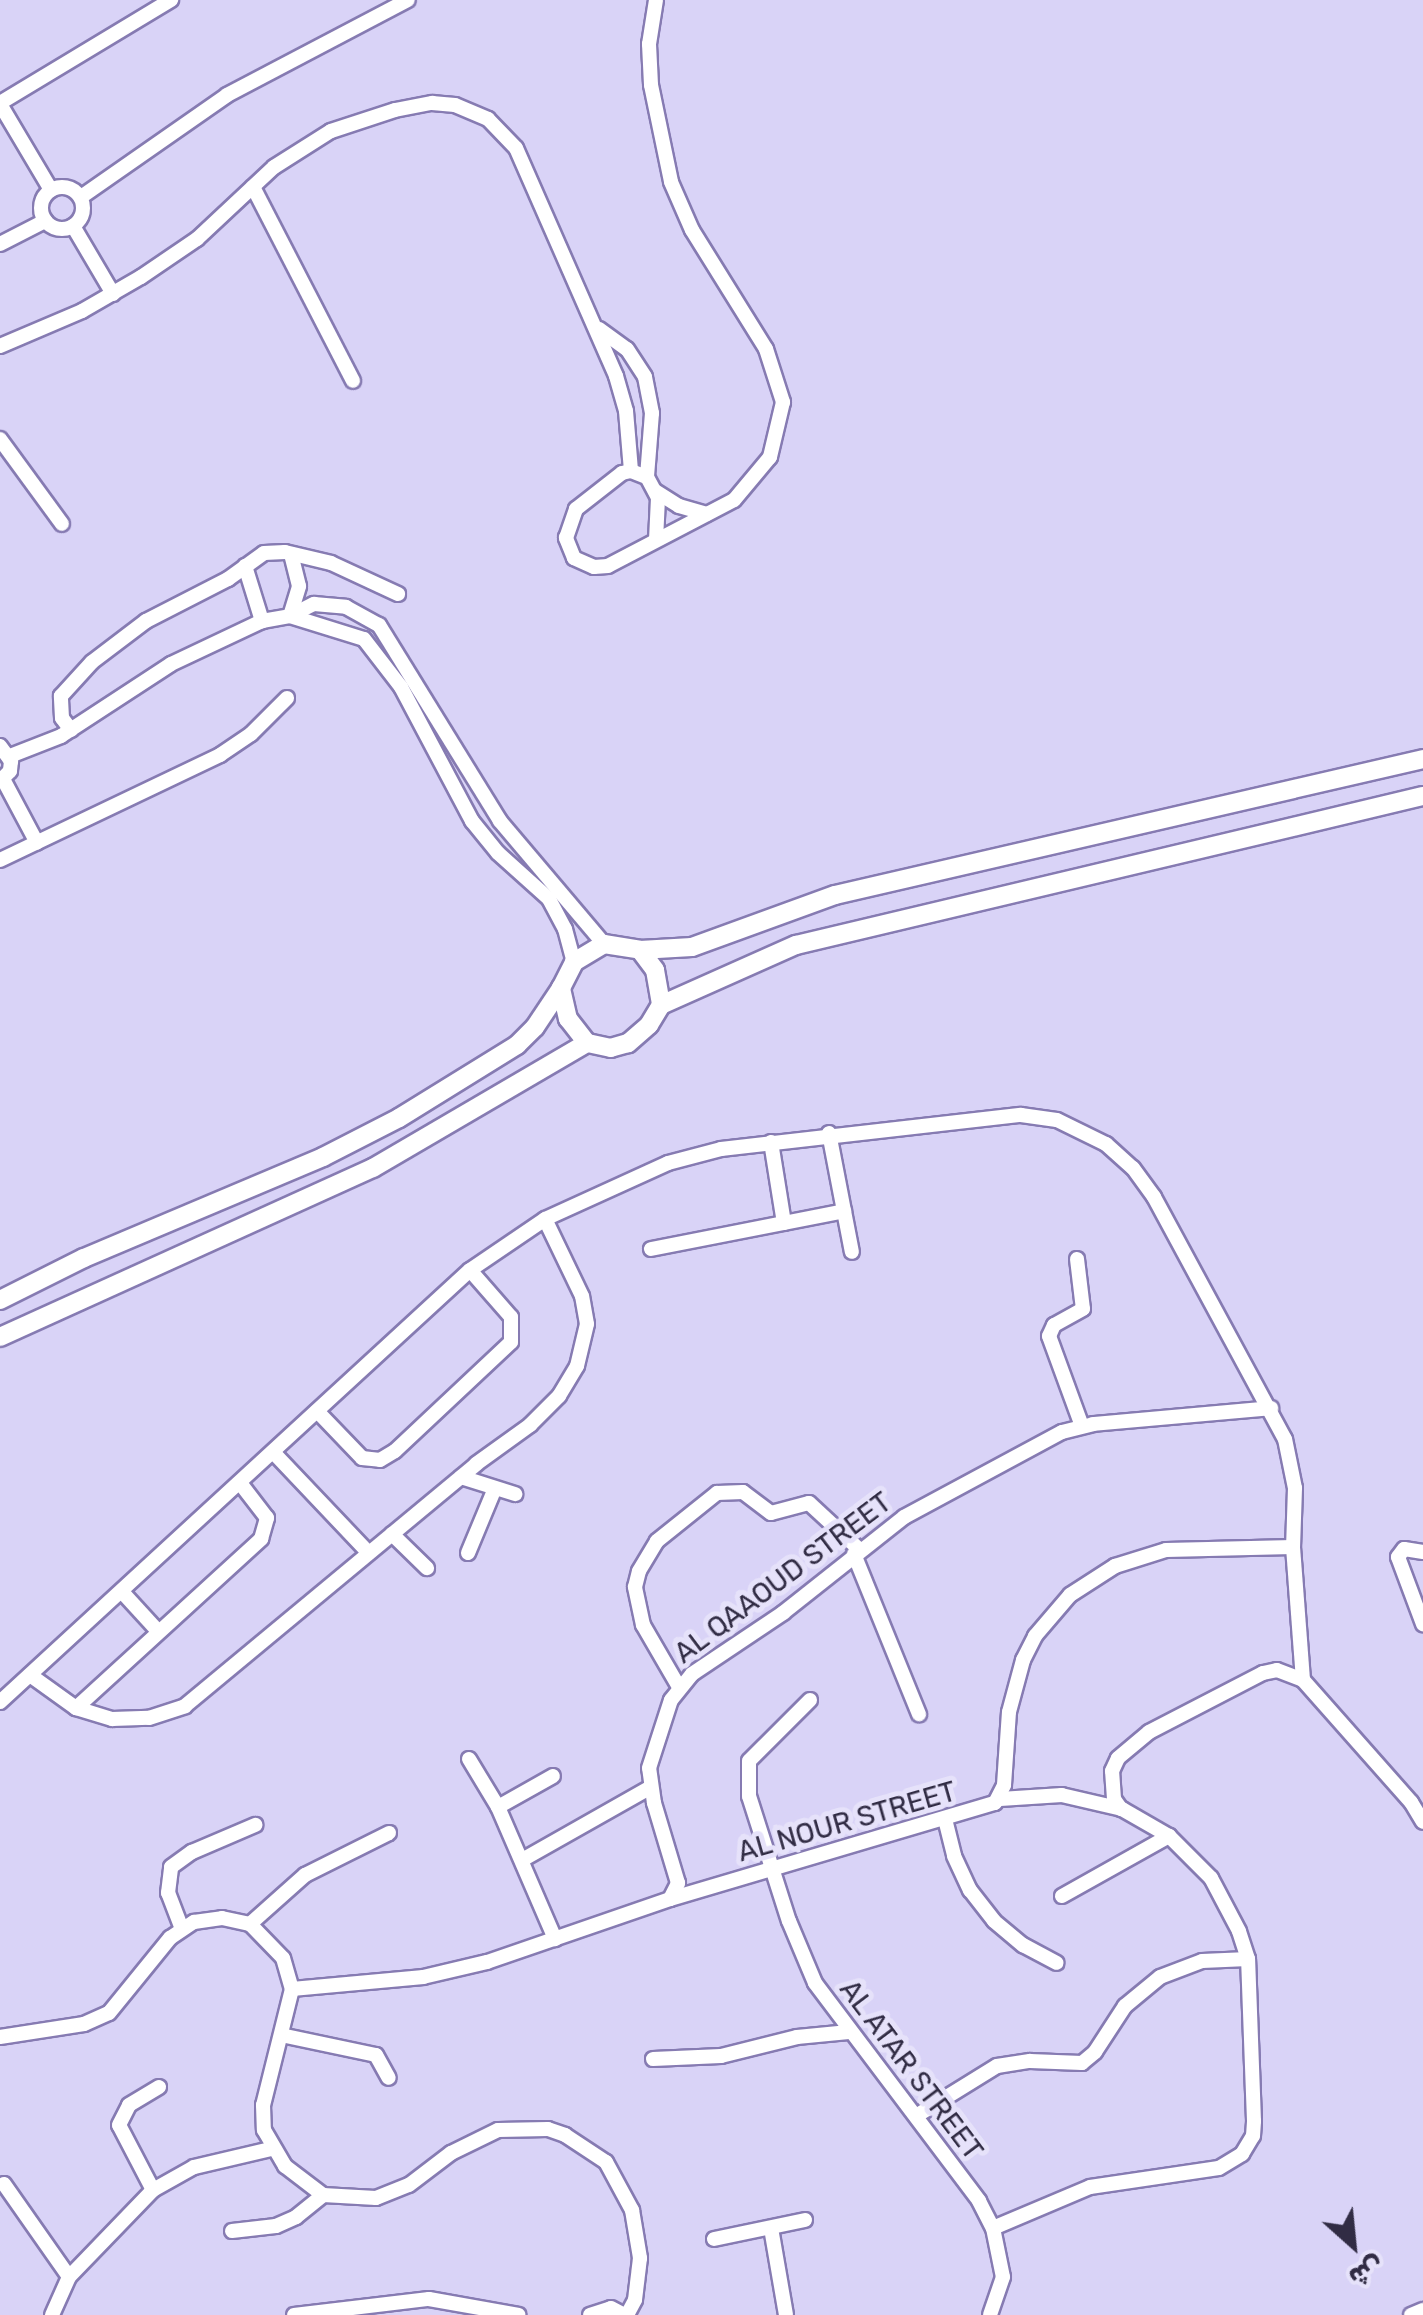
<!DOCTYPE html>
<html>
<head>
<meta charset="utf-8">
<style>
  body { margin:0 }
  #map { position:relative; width:1423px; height:2315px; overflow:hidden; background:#d9d3f7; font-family:Rubik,Cairo,sans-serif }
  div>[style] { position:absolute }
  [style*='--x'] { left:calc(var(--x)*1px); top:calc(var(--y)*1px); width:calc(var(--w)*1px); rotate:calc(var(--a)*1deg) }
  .roads { filter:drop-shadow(2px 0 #867bb2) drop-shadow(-2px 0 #867bb2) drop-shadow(0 2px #867bb2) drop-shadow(0 -2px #867bb2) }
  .minor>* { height:14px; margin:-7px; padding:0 7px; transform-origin:7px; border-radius:7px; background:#fff }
  .minor>.ring { margin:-7px; padding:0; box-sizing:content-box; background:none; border:14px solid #fff; border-radius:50% }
  .tertiary>* { height:18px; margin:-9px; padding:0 9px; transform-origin:9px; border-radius:9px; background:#fff }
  span { translate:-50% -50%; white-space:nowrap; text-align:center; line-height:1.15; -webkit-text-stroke:10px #e6e2fa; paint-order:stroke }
  .street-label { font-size:28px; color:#312c44 }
  .north { position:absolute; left:1303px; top:2195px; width:100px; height:100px; -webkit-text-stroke:8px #e6e2fa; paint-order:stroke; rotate:153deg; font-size:28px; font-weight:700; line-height:40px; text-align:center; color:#312c44 }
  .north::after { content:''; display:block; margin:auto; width:35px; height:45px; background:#312c44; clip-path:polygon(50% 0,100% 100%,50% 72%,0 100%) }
</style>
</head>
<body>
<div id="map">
  <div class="roads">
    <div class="minor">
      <div style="--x:656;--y:0;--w:45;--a:99"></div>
      <div style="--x:649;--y:44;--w:41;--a:87.2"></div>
      <div style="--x:651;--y:85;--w:99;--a:78.3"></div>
      <div style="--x:671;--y:182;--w:52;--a:66.4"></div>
      <div style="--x:692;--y:230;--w:140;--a:58.1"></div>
      <div style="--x:766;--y:349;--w:56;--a:72.2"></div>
      <div style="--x:783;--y:402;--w:57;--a:103.3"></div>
      <div style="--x:770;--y:457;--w:56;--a:129.9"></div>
      <div style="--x:734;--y:500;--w:142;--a:152.4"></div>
      <div style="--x:608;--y:566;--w:14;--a:176"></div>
      <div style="--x:594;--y:567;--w:22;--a:-156"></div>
      <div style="--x:574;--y:558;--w:22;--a:-112"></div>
      <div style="--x:566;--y:538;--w:31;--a:-71"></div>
      <div style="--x:576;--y:509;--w:58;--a:-38"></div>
      <div style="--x:622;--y:473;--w:9;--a:-13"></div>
      <div style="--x:631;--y:471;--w:17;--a:21"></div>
      <div style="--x:647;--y:477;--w:24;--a:62"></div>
      <div style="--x:658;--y:498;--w:42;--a:92.7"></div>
      <div style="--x:0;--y:103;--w:200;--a:-31.1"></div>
      <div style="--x:0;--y:104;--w:100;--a:59.3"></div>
      <div class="ring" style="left:41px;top:187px;width:28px;height:28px"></div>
      <div style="--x:253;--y:187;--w:218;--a:62.7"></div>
      <div style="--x:81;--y:197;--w:178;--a:-34.9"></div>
      <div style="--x:227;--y:95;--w:204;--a:-27.7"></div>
      <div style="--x:73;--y:226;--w:79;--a:59.5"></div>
      <div style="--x:0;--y:244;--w:51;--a:-27.1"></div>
      <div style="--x:599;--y:329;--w:34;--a:36"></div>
      <div style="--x:627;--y:349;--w:33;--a:57"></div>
      <div style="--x:645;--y:377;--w:37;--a:79"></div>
      <div style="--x:652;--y:413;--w:64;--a:94.5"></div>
      <div style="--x:0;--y:346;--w:89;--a:-23.1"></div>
      <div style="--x:82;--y:311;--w:68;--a:-30"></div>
      <div style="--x:141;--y:277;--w:68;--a:-34.2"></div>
      <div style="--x:197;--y:239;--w:105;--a:-43.1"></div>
      <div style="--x:274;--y:167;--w:67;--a:-32.3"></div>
      <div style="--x:331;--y:131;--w:67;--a:-18.2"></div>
      <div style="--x:395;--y:110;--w:38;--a:-11"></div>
      <div style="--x:432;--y:103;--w:23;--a:5"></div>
      <div style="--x:455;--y:105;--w:36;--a:23"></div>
      <div style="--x:488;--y:119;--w:40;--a:46"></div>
      <div style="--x:516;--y:148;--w:249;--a:66.3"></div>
      <div style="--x:616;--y:376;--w:36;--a:74"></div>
      <div style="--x:626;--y:411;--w:60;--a:85.2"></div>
      <div style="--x:0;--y:439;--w:105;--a:53.9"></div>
      <div style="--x:655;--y:491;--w:28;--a:32"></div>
      <div style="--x:679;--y:506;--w:29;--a:16"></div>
      <div style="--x:245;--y:566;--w:58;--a:72.8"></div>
      <div style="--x:290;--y:616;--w:77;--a:17.3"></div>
      <div style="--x:364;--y:639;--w:61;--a:52.4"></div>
      <div style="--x:401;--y:687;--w:152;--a:62.1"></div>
      <div style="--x:472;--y:821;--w:41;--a:50.9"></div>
      <div style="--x:498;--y:853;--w:69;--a:42"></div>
      <div style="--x:549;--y:899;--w:34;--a:62"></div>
      <div style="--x:565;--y:929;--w:34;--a:75"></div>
      <div style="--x:290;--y:616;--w:31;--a:-73"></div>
      <div style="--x:299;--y:586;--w:33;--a:-104"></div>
      <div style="--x:71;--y:730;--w:15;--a:-127"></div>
      <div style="--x:62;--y:718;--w:22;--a:-93"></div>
      <div style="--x:61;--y:696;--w:46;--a:-47.6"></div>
      <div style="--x:92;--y:662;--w:68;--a:-37.2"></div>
      <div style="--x:146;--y:621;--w:92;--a:-27.1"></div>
      <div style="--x:228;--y:579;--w:44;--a:-35.8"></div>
      <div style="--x:264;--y:553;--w:21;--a:-3"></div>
      <div style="--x:285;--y:552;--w:47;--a:13.4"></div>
      <div style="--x:331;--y:563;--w:74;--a:24.8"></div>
      <div style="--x:0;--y:746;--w:19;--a:54"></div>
      <div style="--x:11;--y:761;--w:10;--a:96"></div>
      <div style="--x:10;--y:771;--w:14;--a:135"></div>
      <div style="--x:10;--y:756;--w:55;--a:-21.4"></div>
      <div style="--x:61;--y:736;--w:131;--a:-33.2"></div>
      <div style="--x:171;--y:664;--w:101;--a:-25.3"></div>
      <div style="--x:262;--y:621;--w:28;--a:-10"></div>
      <div style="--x:290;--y:616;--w:27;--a:-27"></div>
      <div style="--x:314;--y:604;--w:32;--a:5"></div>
      <div style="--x:346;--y:607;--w:38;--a:29"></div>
      <div style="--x:379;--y:625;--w:230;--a:58.3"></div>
      <div style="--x:500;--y:821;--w:161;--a:49.8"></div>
      <div style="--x:3;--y:779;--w:72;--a:62"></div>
      <div style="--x:0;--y:860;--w:244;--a:-25.5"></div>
      <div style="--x:220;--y:755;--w:37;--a:-34"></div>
      <div style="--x:251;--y:734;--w:51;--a:-45"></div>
      <div style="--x:829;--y:1133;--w:121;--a:79.1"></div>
      <div style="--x:771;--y:1142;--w:82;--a:80.9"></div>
      <div style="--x:651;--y:1249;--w:197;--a:-11.1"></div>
      <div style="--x:1077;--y:1259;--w:50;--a:83.2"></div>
      <div style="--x:1083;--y:1309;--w:33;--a:151"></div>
      <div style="--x:1054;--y:1325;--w:12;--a:114"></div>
      <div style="--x:1049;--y:1336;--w:96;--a:69.9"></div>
      <div style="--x:317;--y:1411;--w:65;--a:46.2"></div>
      <div style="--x:362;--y:1458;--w:18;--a:6"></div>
      <div style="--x:380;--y:1460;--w:17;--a:-31"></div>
      <div style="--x:395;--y:1451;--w:159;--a:-43.2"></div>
      <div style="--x:511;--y:1342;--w:25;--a:-90"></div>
      <div style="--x:511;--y:1317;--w:62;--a:-131.1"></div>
      <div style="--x:273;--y:1452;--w:139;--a:46.5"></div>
      <div style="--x:461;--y:1477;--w:57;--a:17.5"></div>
      <div style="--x:392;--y:1534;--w:49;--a:44.2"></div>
      <div style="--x:1423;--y:1552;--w:19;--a:-171"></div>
      <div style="--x:1404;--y:1549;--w:10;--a:127"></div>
      <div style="--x:1398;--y:1557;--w:72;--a:69.5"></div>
      <div style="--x:468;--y:1553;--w:70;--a:-67.4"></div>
      <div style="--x:854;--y:1554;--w:173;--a:67.9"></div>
      <div style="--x:123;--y:1593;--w:52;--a:47.4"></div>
      <div style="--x:30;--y:1675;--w:57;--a:35.7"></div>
      <div style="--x:76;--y:1708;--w:38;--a:17"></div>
      <div style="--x:112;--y:1719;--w:37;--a:-2"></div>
      <div style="--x:149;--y:1718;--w:38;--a:-18"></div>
      <div style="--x:185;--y:1706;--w:378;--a:-39.7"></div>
      <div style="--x:476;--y:1464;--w:67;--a:-35.8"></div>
      <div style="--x:530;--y:1425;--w:41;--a:-45"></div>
      <div style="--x:559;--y:1396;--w:35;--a:-59"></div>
      <div style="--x:577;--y:1366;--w:43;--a:-76.6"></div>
      <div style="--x:587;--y:1324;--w:28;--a:-100"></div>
      <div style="--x:582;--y:1296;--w:85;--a:-115.7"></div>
      <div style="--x:679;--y:1687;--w:72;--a:-120.1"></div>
      <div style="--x:643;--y:1625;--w:39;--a:-102"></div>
      <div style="--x:635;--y:1587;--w:16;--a:-76"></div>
      <div style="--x:639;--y:1571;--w:35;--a:-59"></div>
      <div style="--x:657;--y:1541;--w:77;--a:-38.7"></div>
      <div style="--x:717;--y:1493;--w:26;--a:-2"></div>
      <div style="--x:743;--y:1492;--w:35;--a:37"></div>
      <div style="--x:771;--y:1513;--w:39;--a:-15"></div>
      <div style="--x:809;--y:1503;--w:69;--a:42.7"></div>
      <div style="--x:810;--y:1700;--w:86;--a:135"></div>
      <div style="--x:749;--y:1761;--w:35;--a:90"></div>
      <div style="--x:749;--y:1796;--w:131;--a:72.3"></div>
      <div style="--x:789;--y:1921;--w:67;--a:67.2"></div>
      <div style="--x:815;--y:1983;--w:273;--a:53"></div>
      <div style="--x:979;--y:2201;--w:30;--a:63"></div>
      <div style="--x:993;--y:2228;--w:50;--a:78.5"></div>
      <div style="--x:1003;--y:2277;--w:40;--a:108.9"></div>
      <div style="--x:0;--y:1702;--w:638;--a:-42.59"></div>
      <div style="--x:470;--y:1270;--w:91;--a:-34.2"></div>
      <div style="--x:545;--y:1219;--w:135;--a:-24.5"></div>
      <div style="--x:668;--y:1163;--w:55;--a:-14.8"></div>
      <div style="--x:721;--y:1149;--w:302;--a:-6.5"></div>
      <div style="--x:1021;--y:1115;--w:36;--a:8"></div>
      <div style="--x:1057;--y:1120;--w:55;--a:26.1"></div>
      <div style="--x:1106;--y:1144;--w:36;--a:42"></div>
      <div style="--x:1133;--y:1168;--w:36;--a:54"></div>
      <div style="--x:1154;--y:1197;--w:275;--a:61.6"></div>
      <div style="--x:1285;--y:1439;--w:50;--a:78.5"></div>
      <div style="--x:1295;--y:1488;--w:59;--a:91.9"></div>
      <div style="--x:1293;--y:1547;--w:133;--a:85.7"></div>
      <div style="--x:1303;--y:1680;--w:163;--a:48.5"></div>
      <div style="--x:1411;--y:1802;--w:23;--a:59"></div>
      <div style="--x:76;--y:1708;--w:251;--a:-42.4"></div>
      <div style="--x:261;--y:1539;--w:22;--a:-74"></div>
      <div style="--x:267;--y:1518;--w:44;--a:-127.6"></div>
      <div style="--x:469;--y:1759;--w:56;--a:58.9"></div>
      <div style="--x:498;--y:1807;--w:144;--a:66.6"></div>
      <div style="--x:498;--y:1807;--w:63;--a:-29.4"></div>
      <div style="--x:1121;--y:1809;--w:12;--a:-125"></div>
      <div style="--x:1114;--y:1799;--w:28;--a:-94"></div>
      <div style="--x:1112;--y:1771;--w:14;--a:-65"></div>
      <div style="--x:1118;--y:1758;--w:40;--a:-40"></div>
      <div style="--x:1149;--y:1732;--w:128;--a:-27.4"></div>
      <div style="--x:1263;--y:1673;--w:14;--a:-12"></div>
      <div style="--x:1277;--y:1670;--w:28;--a:21"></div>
      <div style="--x:945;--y:1819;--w:38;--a:76"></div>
      <div style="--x:954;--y:1856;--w:38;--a:65"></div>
      <div style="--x:970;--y:1890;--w:39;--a:52"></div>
      <div style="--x:994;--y:1921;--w:38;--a:40"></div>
      <div style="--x:1023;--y:1945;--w:38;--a:28"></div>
      <div style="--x:522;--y:1860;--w:148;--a:-29.5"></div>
      <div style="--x:1062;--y:1896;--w:123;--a:-29.3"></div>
      <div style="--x:670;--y:1899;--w:339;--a:-16.5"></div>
      <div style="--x:995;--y:1803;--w:20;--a:-63"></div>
      <div style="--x:1004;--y:1785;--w:73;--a:-86.1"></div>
      <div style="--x:1009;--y:1712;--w:54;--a:-74.9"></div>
      <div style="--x:1023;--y:1660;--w:27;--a:-63"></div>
      <div style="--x:1035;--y:1636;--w:54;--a:-49.5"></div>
      <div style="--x:1070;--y:1595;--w:54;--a:-32.8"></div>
      <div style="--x:1115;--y:1566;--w:53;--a:-17.4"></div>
      <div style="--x:1166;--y:1550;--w:127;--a:-1.4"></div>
      <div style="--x:250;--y:1924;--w:74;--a:-41.7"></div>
      <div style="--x:305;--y:1875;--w:94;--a:-26.6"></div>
      <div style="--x:182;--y:1929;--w:39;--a:-111"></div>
      <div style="--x:168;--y:1893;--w:26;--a:-83"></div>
      <div style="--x:171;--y:1867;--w:26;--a:-36"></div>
      <div style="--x:192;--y:1852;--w:69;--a:-23.2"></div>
      <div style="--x:292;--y:1989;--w:132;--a:-5.2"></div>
      <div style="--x:423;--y:1977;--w:66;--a:-13.2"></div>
      <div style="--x:487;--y:1962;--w:194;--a:-19"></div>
      <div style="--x:670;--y:1899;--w:18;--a:-63"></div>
      <div style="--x:678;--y:1883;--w:84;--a:-106.7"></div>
      <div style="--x:654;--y:1803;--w:35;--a:-98"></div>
      <div style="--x:649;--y:1768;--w:71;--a:-72.1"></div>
      <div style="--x:671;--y:1700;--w:33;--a:-51"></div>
      <div style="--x:692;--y:1674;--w:110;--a:-33.8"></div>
      <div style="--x:783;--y:1613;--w:154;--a:-38.4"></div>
      <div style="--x:904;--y:1517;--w:179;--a:-28.3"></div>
      <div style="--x:1062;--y:1432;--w:32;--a:-14"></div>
      <div style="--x:1093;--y:1424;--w:179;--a:-5.1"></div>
      <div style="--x:281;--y:2035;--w:97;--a:11.9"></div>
      <div style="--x:376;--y:2055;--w:26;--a:61"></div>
      <div style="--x:0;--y:2037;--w:85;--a:-8.8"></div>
      <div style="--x:84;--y:2024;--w:27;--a:-24"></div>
      <div style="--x:109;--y:2013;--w:97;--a:-50.9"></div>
      <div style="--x:170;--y:1938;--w:29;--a:-34"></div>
      <div style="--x:194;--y:1922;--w:28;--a:-8"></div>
      <div style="--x:222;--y:1918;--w:29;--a:12"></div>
      <div style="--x:250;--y:1924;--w:47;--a:45.9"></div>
      <div style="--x:283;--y:1958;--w:32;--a:74"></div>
      <div style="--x:292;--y:1989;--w:120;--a:104"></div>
      <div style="--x:263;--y:2105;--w:25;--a:88"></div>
      <div style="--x:264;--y:2130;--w:42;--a:59.7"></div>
      <div style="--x:285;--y:2166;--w:48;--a:37.3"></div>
      <div style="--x:323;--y:2195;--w:53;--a:3.2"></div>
      <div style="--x:376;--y:2198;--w:35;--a:-22"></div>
      <div style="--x:409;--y:2185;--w:53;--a:-37.3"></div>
      <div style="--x:451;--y:2153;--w:52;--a:-26.1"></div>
      <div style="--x:498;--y:2130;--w:50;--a:-1.1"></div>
      <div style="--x:548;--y:2129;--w:18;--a:19"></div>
      <div style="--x:565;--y:2135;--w:49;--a:33.4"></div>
      <div style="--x:606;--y:2162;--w:55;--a:61.6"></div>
      <div style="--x:632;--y:2210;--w:49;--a:80.5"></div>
      <div style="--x:640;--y:2258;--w:42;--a:96.8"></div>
      <div style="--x:635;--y:2300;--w:17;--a:118"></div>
      <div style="--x:653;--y:2059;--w:68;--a:-2.5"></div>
      <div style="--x:721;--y:2056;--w:78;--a:-14"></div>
      <div style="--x:797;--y:2037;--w:52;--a:-5.5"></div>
      <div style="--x:916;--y:2116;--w:95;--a:-31.7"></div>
      <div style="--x:997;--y:2066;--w:33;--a:-9"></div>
      <div style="--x:1030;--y:2061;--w:52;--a:2.2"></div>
      <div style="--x:1082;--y:2063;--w:17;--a:-40"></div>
      <div style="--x:1095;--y:2052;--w:55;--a:-56.9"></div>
      <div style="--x:1125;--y:2006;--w:45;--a:-39.6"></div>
      <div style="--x:1160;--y:1977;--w:45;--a:-20.9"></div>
      <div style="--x:1202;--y:1961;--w:46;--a:-2.5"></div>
      <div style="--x:4;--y:2184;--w:113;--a:55"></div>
      <div style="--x:153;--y:2190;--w:73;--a:-117.6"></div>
      <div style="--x:119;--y:2125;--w:22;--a:-63"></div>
      <div style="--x:129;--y:2105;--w:35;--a:-31"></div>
      <div style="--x:771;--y:2228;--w:88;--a:80.2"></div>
      <div style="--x:993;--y:2228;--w:105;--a:-22.9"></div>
      <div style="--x:1090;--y:2187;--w:130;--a:-8.4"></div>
      <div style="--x:1219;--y:2168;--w:27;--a:-31"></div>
      <div style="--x:1242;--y:2154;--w:21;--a:-59"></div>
      <div style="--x:1253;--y:2136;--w:15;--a:-86"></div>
      <div style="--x:1254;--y:2121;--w:162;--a:-92.1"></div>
      <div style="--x:1248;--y:1959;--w:29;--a:-108"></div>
      <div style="--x:1239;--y:1931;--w:60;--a:-117.8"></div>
      <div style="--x:1211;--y:1878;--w:59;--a:-135"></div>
      <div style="--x:1169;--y:1836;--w:54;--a:-150.1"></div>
      <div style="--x:1122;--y:1809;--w:62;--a:-166.9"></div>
      <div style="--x:1062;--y:1795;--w:62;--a:176.3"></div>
      <div style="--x:232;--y:2231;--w:44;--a:-6.5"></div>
      <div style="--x:276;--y:2226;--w:22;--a:-24"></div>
      <div style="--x:296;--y:2217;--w:35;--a:-39"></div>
      <div style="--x:714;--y:2239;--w:93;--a:-11.8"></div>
      <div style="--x:52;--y:2315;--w:42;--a:-65.9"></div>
      <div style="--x:69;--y:2277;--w:121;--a:-46"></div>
      <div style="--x:153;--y:2190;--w:47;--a:-29.3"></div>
      <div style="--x:194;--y:2167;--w:79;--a:-13.2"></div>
      <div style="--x:294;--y:2315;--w:136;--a:-6.8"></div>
      <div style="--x:429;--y:2299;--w:91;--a:10.1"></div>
      <div style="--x:590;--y:2315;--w:22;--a:-18"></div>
      <div style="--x:611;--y:2308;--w:15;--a:28"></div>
      <div style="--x:1411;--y:2315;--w:13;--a:-23"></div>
    </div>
    <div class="tertiary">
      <div style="--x:640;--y:950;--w:25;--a:53"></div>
      <div style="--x:655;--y:970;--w:36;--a:80"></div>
      <div style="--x:661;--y:1005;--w:23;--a:121"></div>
      <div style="--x:649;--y:1025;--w:28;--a:139"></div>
      <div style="--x:628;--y:1043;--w:18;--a:164"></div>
      <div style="--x:611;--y:1048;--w:25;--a:-168"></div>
      <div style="--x:587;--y:1043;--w:31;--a:-128"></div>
      <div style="--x:568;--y:1019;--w:32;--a:-103"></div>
      <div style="--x:561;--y:988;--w:29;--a:-63"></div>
      <div style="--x:574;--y:962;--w:35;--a:-31"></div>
      <div style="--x:604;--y:944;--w:36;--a:9"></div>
      <div style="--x:640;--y:950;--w:52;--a:-3.3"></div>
      <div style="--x:692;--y:947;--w:152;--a:-20"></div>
      <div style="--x:835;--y:895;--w:604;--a:-13.02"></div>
      <div style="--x:661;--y:1005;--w:148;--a:-24"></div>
      <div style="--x:796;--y:945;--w:644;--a:-13.37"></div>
      <div style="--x:0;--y:1300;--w:94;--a:-26.6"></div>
      <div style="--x:84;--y:1258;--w:259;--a:-22.9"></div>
      <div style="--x:323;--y:1157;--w:85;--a:-27.2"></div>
      <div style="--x:399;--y:1118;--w:139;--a:-31.7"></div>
      <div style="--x:517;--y:1045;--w:25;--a:-45"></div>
      <div style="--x:535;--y:1027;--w:47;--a:-56.3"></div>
      <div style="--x:0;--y:1337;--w:409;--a:-24.4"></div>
      <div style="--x:373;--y:1168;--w:248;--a:-30.3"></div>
    </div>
  </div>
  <div class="street-label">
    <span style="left:783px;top:1578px;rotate:-37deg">AL QAAOUD STREET</span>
    <span style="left:847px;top:1822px;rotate:-16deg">AL NOUR STREET</span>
    <span style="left:911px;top:2070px;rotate:53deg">AL ATAR STREET</span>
  </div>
  <div class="north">ش</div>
</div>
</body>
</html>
